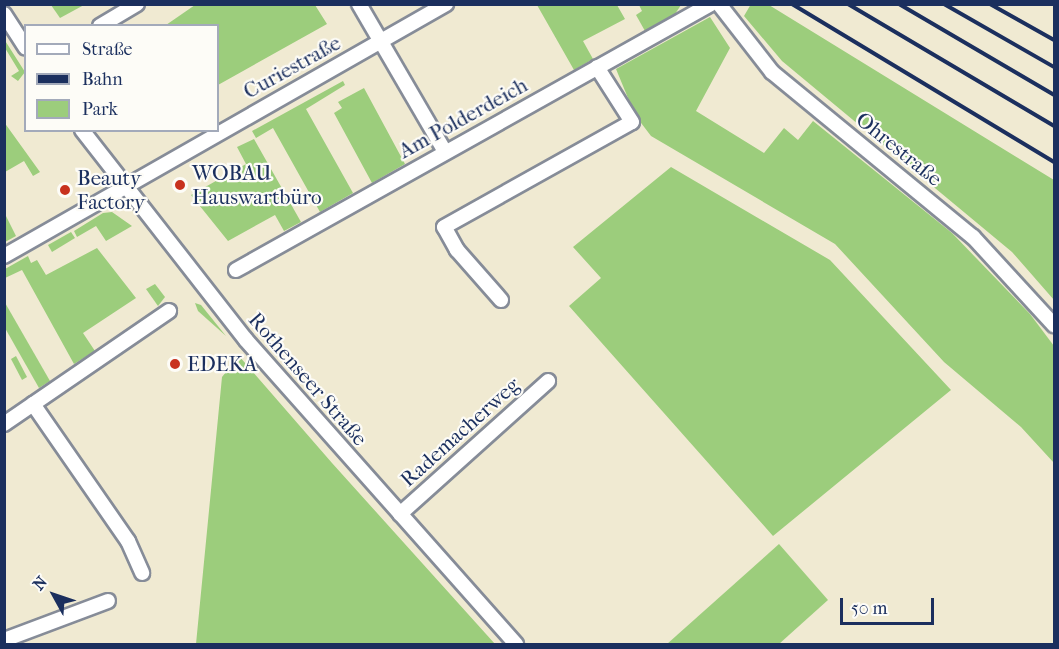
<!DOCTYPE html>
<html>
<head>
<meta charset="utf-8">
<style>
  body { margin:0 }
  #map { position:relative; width:1059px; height:649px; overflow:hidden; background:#f0ead2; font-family:"IM FELL French Canon",serif }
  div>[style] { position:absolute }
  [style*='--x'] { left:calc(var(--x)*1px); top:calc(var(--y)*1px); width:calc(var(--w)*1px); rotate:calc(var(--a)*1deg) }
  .green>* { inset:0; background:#9ccd7c }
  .roads { filter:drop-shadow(2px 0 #868c98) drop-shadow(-2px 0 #868c98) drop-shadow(0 2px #868c98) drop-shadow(0 -2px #868c98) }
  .minor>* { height:14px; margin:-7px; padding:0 7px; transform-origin:7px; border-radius:7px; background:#fff }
  .rail>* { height:4px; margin:-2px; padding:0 2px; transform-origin:2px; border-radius:2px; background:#1b2f5e }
  .dots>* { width:16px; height:16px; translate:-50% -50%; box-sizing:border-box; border:3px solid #fdfcf7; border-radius:50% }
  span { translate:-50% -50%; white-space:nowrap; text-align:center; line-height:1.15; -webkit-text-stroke:4.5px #fdfcf7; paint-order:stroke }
  .street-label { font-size:21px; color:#1b2f5e }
  .poi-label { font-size:21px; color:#1b2f5e }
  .left { translate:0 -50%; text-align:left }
  .frame { position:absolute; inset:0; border:6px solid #1b2f5e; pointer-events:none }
  .legend { position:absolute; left:24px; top:24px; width:195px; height:108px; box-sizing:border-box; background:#fdfcf7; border:2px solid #a3aaba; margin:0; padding:8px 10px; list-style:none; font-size:18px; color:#1b2f5e }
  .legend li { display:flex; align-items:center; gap:12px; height:30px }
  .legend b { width:30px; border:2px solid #a3aaba }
  .north { position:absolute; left:24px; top:565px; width:60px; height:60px; -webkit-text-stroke:4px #fdfcf7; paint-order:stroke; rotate:310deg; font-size:16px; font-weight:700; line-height:24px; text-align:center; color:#1b2f5e }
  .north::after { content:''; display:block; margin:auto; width:21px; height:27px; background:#1b2f5e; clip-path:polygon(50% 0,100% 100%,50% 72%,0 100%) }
  .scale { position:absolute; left:840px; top:598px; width:94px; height:27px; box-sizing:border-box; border:3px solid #1b2f5e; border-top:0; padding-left:8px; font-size:18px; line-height:21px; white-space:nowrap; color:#1b2f5e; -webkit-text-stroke:4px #fdfcf7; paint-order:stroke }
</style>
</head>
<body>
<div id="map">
  <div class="green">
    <div style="clip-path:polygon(751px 4px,769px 5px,1054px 180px,1054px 300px,1012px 252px,782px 61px,744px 16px)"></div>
    <div style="clip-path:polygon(51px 5px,84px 5px,60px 18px)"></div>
    <div style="clip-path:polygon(195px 5px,315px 5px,327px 24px,218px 85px,218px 26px,166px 25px)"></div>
    <div style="clip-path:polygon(537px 5px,617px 5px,625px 19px,583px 41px,593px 59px,574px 70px)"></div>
    <div style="clip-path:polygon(639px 5px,681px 5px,675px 14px,645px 31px,636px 15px,642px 11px)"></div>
    <div style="clip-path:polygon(710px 17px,730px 48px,696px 111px,764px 153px,784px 128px,798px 140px,813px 121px,952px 233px,1030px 314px,1054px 346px,1054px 463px,1021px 427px,944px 362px,835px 244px,651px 136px,635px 115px,616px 69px)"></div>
    <div style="clip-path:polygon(4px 39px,25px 72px,18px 81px,11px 76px,19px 71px,5px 48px)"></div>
    <div style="clip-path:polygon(343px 81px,345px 85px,306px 109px,353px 193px,320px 212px,273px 128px,256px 138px,252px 131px)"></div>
    <div style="clip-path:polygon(364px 88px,405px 164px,372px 183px,334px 113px,342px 108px,338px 102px)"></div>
    <div style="clip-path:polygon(4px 122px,40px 172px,33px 176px,24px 161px,5px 172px)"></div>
    <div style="clip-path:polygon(254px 139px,301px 222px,284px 231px,275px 215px,228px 241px,191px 195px,246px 164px,237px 147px)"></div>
    <div style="clip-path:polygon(671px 167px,830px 260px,951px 390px,773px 536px,569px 306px,601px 278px,573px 247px)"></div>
    <div style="clip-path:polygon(112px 212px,132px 226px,106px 241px,96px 226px,77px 237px,74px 231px,103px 213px)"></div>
    <div style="clip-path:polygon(5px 214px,16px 236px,5px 242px,4px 242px)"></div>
    <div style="clip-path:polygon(71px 232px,75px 238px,52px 252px,48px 245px)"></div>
    <div style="clip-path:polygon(97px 248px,136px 298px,83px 333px,95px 351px,74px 364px,22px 270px,5px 278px,5px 269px,28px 256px,31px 263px,37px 260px,46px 275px)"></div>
    <div style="clip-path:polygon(155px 284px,165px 297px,158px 306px,146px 289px)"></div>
    <div style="clip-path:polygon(4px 301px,50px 381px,39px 388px,5px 328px)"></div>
    <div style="clip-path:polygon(195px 303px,201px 305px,226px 336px,198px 311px)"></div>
    <div style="clip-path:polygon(16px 356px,27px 377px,22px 380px,11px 359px)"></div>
    <div style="clip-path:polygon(239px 356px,332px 463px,495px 644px,196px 644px,222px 377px)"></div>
    <div style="clip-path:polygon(779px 544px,828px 600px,779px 644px,667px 644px)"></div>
  </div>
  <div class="roads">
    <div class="minor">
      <div style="--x:359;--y:4;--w:171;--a:59.8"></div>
      <div style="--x:719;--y:4;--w:86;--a:52.1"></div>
      <div style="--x:772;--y:72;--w:260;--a:39.4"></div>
      <div style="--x:973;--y:237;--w:120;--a:47.4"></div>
      <div style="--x:4;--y:14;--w:40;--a:57.1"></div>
      <div style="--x:100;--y:26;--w:43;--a:-30.7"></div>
      <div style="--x:82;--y:130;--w:266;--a:52"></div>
      <div style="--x:246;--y:340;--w:407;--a:48.4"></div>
      <div style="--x:4;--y:256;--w:509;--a:-29.69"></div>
      <div style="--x:236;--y:270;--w:544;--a:-29.25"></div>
      <div style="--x:501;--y:300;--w:67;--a:-131.3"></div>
      <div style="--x:457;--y:250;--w:26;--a:-119"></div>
      <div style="--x:444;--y:227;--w:215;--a:-29.2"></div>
      <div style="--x:632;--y:122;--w:65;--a:-122.5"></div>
      <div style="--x:33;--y:404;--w:167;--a:55.3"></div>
      <div style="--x:128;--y:541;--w:35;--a:66"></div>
      <div style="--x:4;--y:424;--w:200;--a:-34.4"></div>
      <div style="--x:400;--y:514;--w:199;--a:-41.9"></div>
      <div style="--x:4;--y:640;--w:111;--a:-20.6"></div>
    </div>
  </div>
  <div class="rail">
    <div style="--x:792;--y:4;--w:306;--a:31.1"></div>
    <div style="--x:848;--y:4;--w:239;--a:30.6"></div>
    <div style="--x:899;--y:4;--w:180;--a:30.4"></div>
    <div style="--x:944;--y:4;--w:127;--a:29.8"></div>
    <div style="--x:990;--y:4;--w:73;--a:29.4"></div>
  </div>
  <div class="dots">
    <div style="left:180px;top:185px;background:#c8321e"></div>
    <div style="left:65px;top:190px;background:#c8321e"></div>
    <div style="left:175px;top:364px;background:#c8321e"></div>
  </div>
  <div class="street-label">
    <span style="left:292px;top:67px;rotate:-29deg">Curiestraße</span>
    <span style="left:463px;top:118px;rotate:-29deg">Am Polderdeich</span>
    <span style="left:899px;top:149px;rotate:39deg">Ohrestraße</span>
    <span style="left:308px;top:379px;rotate:49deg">Rothenseer Straße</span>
    <span style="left:460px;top:432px;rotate:-42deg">Rademacherweg</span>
  </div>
  <div class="poi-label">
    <span class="left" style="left:192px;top:185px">WOBAU<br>Hauswartbüro</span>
    <span class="left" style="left:77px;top:190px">Beauty<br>Factory</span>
    <span class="left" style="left:187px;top:364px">EDEKA</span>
  </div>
  <div class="frame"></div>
  <ul class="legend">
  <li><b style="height:8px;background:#fff"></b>Straße</li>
  <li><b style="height:8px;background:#1b2f5e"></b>Bahn</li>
  <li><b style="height:16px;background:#9ccd7c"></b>Park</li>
  </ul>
  <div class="north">N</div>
  <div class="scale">50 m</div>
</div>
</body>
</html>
